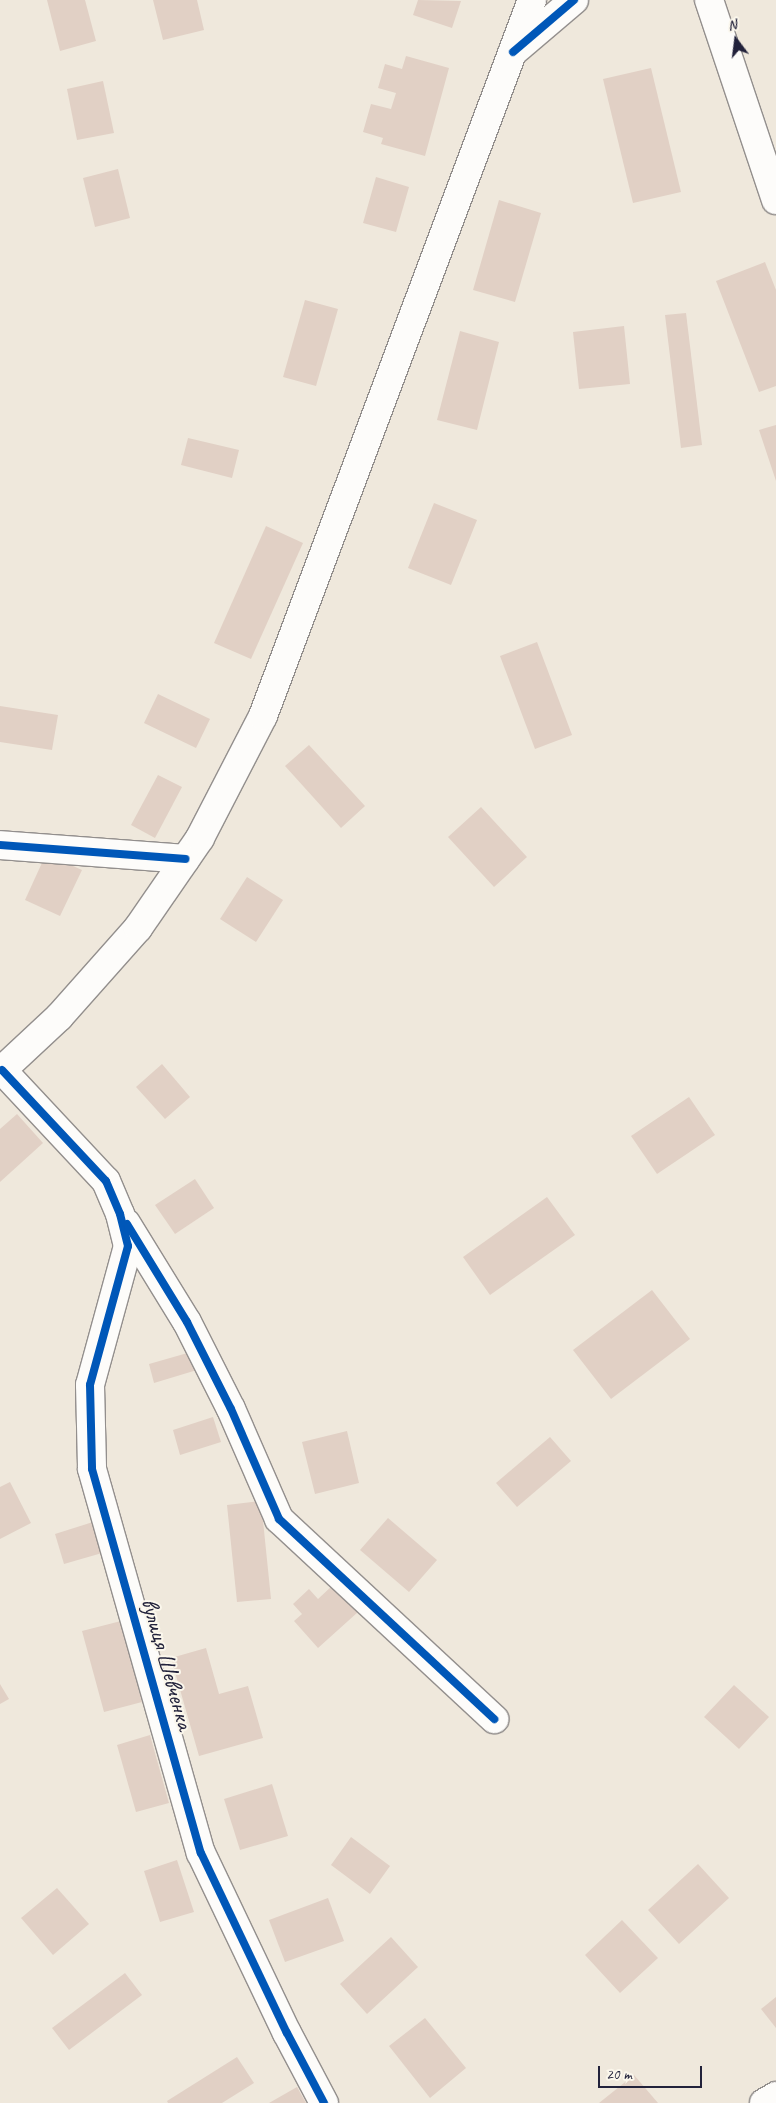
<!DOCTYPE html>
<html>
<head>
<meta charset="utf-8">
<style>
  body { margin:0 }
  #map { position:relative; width:776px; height:2103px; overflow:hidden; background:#efe8dc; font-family:Caveat,sans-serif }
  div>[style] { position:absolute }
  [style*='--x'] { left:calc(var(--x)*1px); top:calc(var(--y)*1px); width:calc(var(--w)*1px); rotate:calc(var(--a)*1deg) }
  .building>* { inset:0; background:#e1d0c5 }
  .roads { filter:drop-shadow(1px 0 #938f8d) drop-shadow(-1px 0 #938f8d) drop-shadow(0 1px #938f8d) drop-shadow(0 -1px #938f8d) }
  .minor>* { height:28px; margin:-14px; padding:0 14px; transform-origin:14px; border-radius:14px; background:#fdfcfa }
  .secondary>* { height:28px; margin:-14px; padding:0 14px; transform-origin:14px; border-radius:14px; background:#fdfcfa }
  .cycleway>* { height:8px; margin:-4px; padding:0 4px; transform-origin:4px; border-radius:4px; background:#0057b8 }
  span { translate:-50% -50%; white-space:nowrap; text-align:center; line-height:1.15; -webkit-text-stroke:4px #fbf7ec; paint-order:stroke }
  .street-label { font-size:24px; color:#22223b }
  .north { position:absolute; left:711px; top:15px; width:50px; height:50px; -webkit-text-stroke:4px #fbf7ec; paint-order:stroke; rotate:345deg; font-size:14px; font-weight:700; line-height:20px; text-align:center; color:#22223b }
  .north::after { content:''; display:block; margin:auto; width:18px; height:22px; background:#22223b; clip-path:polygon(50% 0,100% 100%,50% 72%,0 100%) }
  .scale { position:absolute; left:598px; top:2066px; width:104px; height:22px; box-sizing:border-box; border:2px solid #22223b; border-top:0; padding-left:6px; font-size:15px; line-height:18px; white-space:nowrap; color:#22223b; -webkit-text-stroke:4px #fbf7ec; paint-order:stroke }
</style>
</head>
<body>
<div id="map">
  <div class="building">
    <div style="clip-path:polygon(47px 0,85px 0,96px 41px,60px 51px)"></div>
    <div style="clip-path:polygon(153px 0,197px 0,204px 30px,163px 40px)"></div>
    <div style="clip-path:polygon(418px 0,461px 1px,452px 28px,413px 15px)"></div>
    <div style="clip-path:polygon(406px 56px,449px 68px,425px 156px,381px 144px,383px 138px,363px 132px,371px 104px,391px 109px,396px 93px,378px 88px,385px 64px,402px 69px)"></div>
    <div style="clip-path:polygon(651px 68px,681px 192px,633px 203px,603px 79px)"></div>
    <div style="clip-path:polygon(103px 81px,114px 133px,77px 140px,67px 89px)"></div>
    <div style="clip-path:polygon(118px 169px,130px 218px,95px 227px,83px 178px)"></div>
    <div style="clip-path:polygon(376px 177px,409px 187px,396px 232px,363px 223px)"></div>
    <div style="clip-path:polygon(499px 200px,541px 213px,515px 302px,473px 290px)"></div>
    <div style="clip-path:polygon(765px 262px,776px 290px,776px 386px,759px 392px,716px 281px)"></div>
    <div style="clip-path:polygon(305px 300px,338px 309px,316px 386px,283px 377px)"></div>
    <div style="clip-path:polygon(686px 313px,702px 445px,681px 448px,665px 315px)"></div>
    <div style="clip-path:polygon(624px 326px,630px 384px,579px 389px,573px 332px)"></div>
    <div style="clip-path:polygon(460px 331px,499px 342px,477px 430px,437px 420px)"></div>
    <div style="clip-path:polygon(776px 425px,776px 481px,759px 430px)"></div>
    <div style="clip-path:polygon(188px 438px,239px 450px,232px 478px,181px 465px)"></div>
    <div style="clip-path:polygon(434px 503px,477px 520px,451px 585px,408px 568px)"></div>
    <div style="clip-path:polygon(266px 526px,303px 543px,251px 659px,214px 643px)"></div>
    <div style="clip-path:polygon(537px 642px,572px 735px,535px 749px,500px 656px)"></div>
    <div style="clip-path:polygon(158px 694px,210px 719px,196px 748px,144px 723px)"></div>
    <div style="clip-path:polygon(0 706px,58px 715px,52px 750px,0 742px)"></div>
    <div style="clip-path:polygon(309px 745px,365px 806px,341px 828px,285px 766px)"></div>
    <div style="clip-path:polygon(158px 775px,182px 787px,155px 838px,131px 825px)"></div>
    <div style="clip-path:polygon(481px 807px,527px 857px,494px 887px,448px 837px)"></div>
    <div style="clip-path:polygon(46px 854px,82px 870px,60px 916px,25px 900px)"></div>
    <div style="clip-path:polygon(247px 877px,283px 900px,256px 942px,220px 919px)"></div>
    <div style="clip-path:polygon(162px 1064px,190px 1097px,165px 1119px,136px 1087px)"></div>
    <div style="clip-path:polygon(689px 1097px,715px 1135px,657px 1174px,631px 1136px)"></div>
    <div style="clip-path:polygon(17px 1114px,43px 1143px,0 1182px,0 1129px)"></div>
    <div style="clip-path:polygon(195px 1179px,214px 1208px,175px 1234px,155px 1205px)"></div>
    <div style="clip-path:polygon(547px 1197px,575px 1235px,490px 1295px,463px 1257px)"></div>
    <div style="clip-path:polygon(652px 1290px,690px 1339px,611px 1399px,573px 1350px)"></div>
    <div style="clip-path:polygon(191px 1352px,197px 1370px,154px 1383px,149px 1364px)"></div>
    <div style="clip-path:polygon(213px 1417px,221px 1442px,180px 1455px,173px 1430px)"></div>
    <div style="clip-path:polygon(347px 1431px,359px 1483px,315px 1494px,302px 1442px)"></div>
    <div style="clip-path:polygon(550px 1437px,571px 1461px,517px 1507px,496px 1483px)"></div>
    <div style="clip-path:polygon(10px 1482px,31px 1523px,0 1539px,0 1487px)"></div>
    <div style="clip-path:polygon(261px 1501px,271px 1599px,237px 1602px,227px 1505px)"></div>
    <div style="clip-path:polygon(388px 1518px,437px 1560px,409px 1592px,360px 1550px)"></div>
    <div style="clip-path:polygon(93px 1522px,102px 1553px,64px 1564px,55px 1534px)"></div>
    <div style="clip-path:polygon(333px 1585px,358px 1612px,318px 1648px,294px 1621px,302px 1614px,293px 1604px,309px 1589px,318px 1599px)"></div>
    <div style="clip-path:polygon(121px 1621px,142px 1702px,104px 1712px,82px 1631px)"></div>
    <div style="clip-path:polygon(206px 1648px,219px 1694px,248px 1686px,263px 1738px,199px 1756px,171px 1658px)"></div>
    <div style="clip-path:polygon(0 1684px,9px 1699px,0 1704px)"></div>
    <div style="clip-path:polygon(734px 1685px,769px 1717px,739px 1749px,704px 1717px)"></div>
    <div style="clip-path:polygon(150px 1735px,169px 1803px,136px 1812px,117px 1745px)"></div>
    <div style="clip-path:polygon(272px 1784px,288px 1836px,240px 1850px,224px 1799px)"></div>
    <div style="clip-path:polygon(351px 1837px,390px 1866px,370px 1894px,331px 1865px)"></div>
    <div style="clip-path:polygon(177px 1860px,194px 1912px,160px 1922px,144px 1871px)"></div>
    <div style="clip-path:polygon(698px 1864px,729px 1898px,679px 1944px,648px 1910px)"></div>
    <div style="clip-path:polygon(57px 1888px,89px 1924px,53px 1955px,21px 1918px)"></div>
    <div style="clip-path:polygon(328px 1898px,344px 1941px,285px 1962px,269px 1920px)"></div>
    <div style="clip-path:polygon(622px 1920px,658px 1958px,620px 1993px,585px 1955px)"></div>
    <div style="clip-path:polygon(391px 1937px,418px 1967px,367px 2014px,340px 1984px)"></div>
    <div style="clip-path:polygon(125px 1973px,142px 1995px,69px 2050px,52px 2028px)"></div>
    <div style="clip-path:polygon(776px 1997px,776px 2028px,761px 2009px)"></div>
    <div style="clip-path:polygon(425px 2018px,466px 2068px,430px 2098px,389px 2046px)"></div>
    <div style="clip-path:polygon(237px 2057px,254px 2083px,222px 2103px,168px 2103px,167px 2101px)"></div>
    <div style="clip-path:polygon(634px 2075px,658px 2103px,599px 2103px)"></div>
    <div style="clip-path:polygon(297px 2087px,306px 2103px,269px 2103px)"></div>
  </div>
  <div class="roads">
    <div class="minor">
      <div style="--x:513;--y:52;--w:80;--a:-40.4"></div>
      <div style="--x:0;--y:845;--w:186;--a:4.3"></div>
      <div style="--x:2;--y:1070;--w:152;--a:46.9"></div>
      <div style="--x:106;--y:1181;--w:36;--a:67"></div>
      <div style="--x:120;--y:1214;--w:33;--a:76"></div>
      <div style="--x:128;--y:1246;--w:144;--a:105.3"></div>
      <div style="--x:90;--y:1385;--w:84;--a:88.6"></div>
      <div style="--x:92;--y:1469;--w:399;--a:74.2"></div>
      <div style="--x:201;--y:1853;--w:199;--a:64.5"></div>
      <div style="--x:287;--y:2033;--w:79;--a:62.1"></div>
      <div style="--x:126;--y:1223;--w:116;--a:58.4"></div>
      <div style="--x:187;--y:1322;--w:97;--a:63.2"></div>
      <div style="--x:231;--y:1409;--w:120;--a:66.4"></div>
      <div style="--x:279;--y:1519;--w:294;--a:42.9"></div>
      <div style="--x:764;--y:2103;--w:14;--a:-30"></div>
    </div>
    <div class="secondary">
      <div style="--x:709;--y:0;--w:211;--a:71.5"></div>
      <div style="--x:0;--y:1072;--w:81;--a:-43"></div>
      <div style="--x:59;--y:1017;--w:119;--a:-48.4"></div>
      <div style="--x:138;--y:928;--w:109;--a:-55.4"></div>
      <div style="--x:200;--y:838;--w:137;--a:-62.7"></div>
      <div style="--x:263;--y:716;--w:765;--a:-69.41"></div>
    </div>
  </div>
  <div class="cycleway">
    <div style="--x:513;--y:52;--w:80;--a:-40.4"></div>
    <div style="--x:0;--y:845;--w:186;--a:4.3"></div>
    <div style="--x:2;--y:1070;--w:152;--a:46.9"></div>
    <div style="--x:106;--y:1181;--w:36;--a:67"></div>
    <div style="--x:120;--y:1214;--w:33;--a:76"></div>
    <div style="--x:128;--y:1246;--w:144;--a:105.3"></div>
    <div style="--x:90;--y:1385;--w:84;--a:88.6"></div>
    <div style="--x:92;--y:1469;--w:399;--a:74.2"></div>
    <div style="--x:201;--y:1853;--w:199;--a:64.5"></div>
    <div style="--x:287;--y:2033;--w:79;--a:62.1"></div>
    <div style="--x:127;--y:1224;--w:115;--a:58.5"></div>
    <div style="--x:187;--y:1322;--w:97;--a:63.2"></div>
    <div style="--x:231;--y:1409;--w:120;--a:66.4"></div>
    <div style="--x:279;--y:1519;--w:294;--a:42.9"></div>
  </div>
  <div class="street-label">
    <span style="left:167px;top:1664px;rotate:74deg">вулиця Шевченка</span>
  </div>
  <div class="north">N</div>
  <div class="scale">20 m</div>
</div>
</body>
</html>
